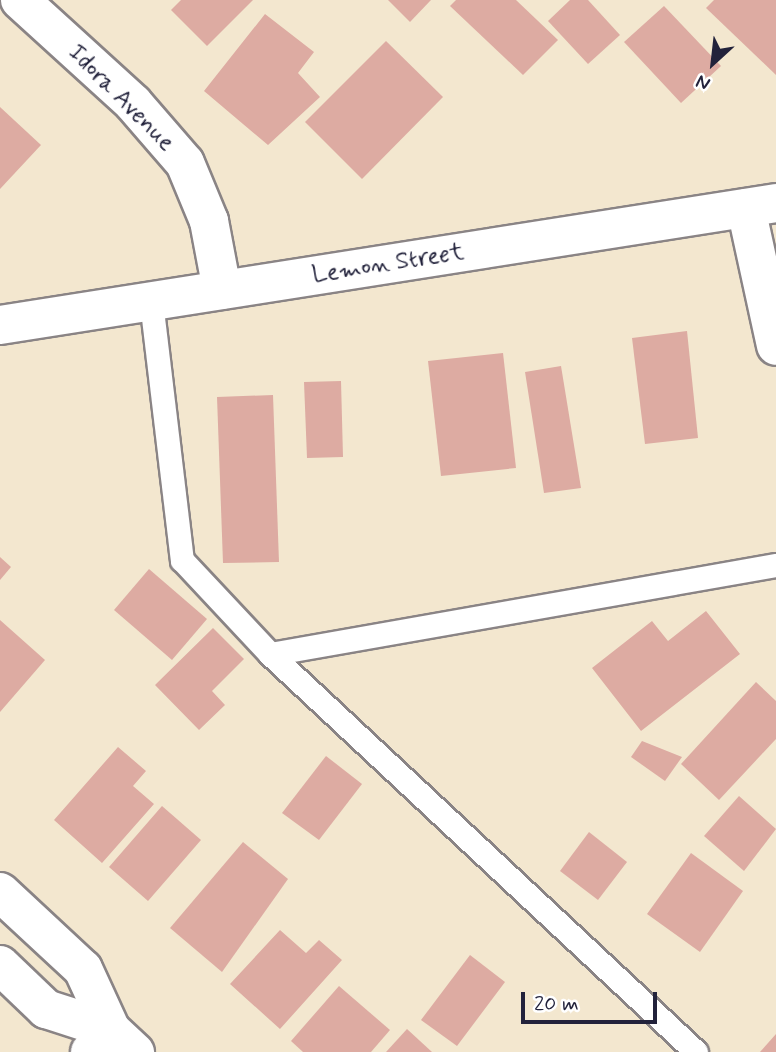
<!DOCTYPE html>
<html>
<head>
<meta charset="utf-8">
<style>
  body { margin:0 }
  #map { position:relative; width:776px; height:1052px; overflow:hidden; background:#f3e7cf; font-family:Mynerve,sans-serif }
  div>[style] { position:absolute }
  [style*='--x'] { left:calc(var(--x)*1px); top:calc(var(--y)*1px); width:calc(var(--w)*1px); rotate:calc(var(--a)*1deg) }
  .building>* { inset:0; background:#ddaba2 }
  .roads { filter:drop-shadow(2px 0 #8a8485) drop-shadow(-2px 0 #8a8485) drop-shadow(0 2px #8a8485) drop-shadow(0 -2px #8a8485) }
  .lane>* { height:23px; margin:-11.5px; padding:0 11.5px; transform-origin:11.5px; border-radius:11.5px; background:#fff }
  .street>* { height:38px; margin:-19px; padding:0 19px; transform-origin:19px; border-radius:19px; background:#fff }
  .secondary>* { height:38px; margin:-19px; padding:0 19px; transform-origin:19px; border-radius:19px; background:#fff }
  span { translate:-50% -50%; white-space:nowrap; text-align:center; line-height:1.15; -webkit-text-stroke:7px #fff; paint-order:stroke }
  .street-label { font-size:24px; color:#22223b }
  .north { position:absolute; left:678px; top:28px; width:70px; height:70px; -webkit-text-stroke:5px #fff; paint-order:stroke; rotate:207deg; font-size:19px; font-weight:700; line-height:28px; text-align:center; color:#22223b }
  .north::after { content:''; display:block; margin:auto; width:24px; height:32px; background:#22223b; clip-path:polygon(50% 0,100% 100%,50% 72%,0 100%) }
  .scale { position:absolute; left:521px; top:992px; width:136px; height:32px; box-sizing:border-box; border:4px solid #22223b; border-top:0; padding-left:9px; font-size:21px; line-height:24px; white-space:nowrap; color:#22223b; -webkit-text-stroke:5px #fff; paint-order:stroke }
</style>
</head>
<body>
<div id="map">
  <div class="building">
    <div style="clip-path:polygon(181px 0,253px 0,207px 46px,171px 10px)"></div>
    <div style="clip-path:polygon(388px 0,431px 0,410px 22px)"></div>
    <div style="clip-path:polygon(456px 0,516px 0,558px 40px,523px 75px,450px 6px)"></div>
    <div style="clip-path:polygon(570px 0,588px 0,620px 35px,588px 64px,548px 21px)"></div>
    <div style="clip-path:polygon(714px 0,776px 0,776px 75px,706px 8px)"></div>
    <div style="clip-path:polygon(664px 6px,721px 66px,681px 103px,624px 42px)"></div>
    <div style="clip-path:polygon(265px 14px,314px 52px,298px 73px,320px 97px,268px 145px,204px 91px)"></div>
    <div style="clip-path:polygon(386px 41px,443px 97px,362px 179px,305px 122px)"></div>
    <div style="clip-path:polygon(0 107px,41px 145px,0 189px)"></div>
    <div style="clip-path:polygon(687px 331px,698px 438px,645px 444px,632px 338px)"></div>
    <div style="clip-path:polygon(503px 353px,516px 468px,441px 476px,428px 361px)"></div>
    <div style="clip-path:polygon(561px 366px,581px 488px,544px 493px,525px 372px)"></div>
    <div style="clip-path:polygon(341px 381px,343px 457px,307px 458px,304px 382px)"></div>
    <div style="clip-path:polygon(273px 395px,279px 562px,223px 563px,217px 397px)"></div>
    <div style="clip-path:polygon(0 557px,11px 567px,0 580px)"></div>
    <div style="clip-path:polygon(149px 569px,207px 619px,172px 660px,114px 610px)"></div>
    <div style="clip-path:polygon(706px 611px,740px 654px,641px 731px,592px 668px,652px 621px,668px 641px)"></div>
    <div style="clip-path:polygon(0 620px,45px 660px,0 712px)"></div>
    <div style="clip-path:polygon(213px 628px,244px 659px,212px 691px,225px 705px,199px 730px,155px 685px)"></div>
    <div style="clip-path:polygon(756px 682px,776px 701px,776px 739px,719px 800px,681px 764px)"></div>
    <div style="clip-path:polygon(642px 741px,682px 757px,665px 781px,631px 757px)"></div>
    <div style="clip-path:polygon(118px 747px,146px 771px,133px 786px,154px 804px,102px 863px,54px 820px)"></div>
    <div style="clip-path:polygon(326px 756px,362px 784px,319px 840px,282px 813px)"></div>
    <div style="clip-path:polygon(739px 796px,776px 829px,744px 871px,704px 836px)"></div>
    <div style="clip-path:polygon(162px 806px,201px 840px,148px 901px,109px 867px)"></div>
    <div style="clip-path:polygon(589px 832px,627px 862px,598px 900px,560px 871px)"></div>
    <div style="clip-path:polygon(243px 842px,288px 879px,222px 972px,170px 928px)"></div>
    <div style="clip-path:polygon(691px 853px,743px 891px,700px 952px,647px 914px)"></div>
    <div style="clip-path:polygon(280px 930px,306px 953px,319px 940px,342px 960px,280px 1029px,230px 984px)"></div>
    <div style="clip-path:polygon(470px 955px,505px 982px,457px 1046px,421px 1020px)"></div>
    <div style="clip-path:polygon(339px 986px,390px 1030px,371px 1052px,303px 1052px,291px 1041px)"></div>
    <div style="clip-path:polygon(407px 1029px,432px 1052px,386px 1052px)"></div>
    <div style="clip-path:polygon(776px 1034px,776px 1052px,760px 1052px)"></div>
  </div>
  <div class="roads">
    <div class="lane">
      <div style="--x:151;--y:301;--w:261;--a:83.2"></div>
      <div style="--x:182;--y:560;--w:129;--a:46.9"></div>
      <div style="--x:270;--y:654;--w:514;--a:-9.98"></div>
      <div style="--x:270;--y:654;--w:583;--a:43.05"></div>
    </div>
    <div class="street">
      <div style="--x:20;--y:0;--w:153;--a:42.3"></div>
      <div style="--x:133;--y:103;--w:79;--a:49.1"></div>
      <div style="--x:185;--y:163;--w:63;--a:67.5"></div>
      <div style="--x:209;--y:221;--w:70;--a:79.3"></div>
      <div style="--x:746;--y:208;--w:141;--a:77.7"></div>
      <div style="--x:90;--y:1052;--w:30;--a:-46"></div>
    </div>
    <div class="secondary">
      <div style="--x:0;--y:325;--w:786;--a:-8.93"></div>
      <div style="--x:0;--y:892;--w:113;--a:42.9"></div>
      <div style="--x:83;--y:969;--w:67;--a:65.3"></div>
      <div style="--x:111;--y:1030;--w:33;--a:43"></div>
      <div style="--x:0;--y:965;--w:64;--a:43.7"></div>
      <div style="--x:46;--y:1009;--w:68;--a:17.9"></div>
    </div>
  </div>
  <div class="street-label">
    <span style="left:121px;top:98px;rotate:45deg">Idora Avenue</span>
    <span style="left:388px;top:264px;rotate:-9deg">Lemon Street</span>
  </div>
  <div class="north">N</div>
  <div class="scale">20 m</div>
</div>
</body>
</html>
